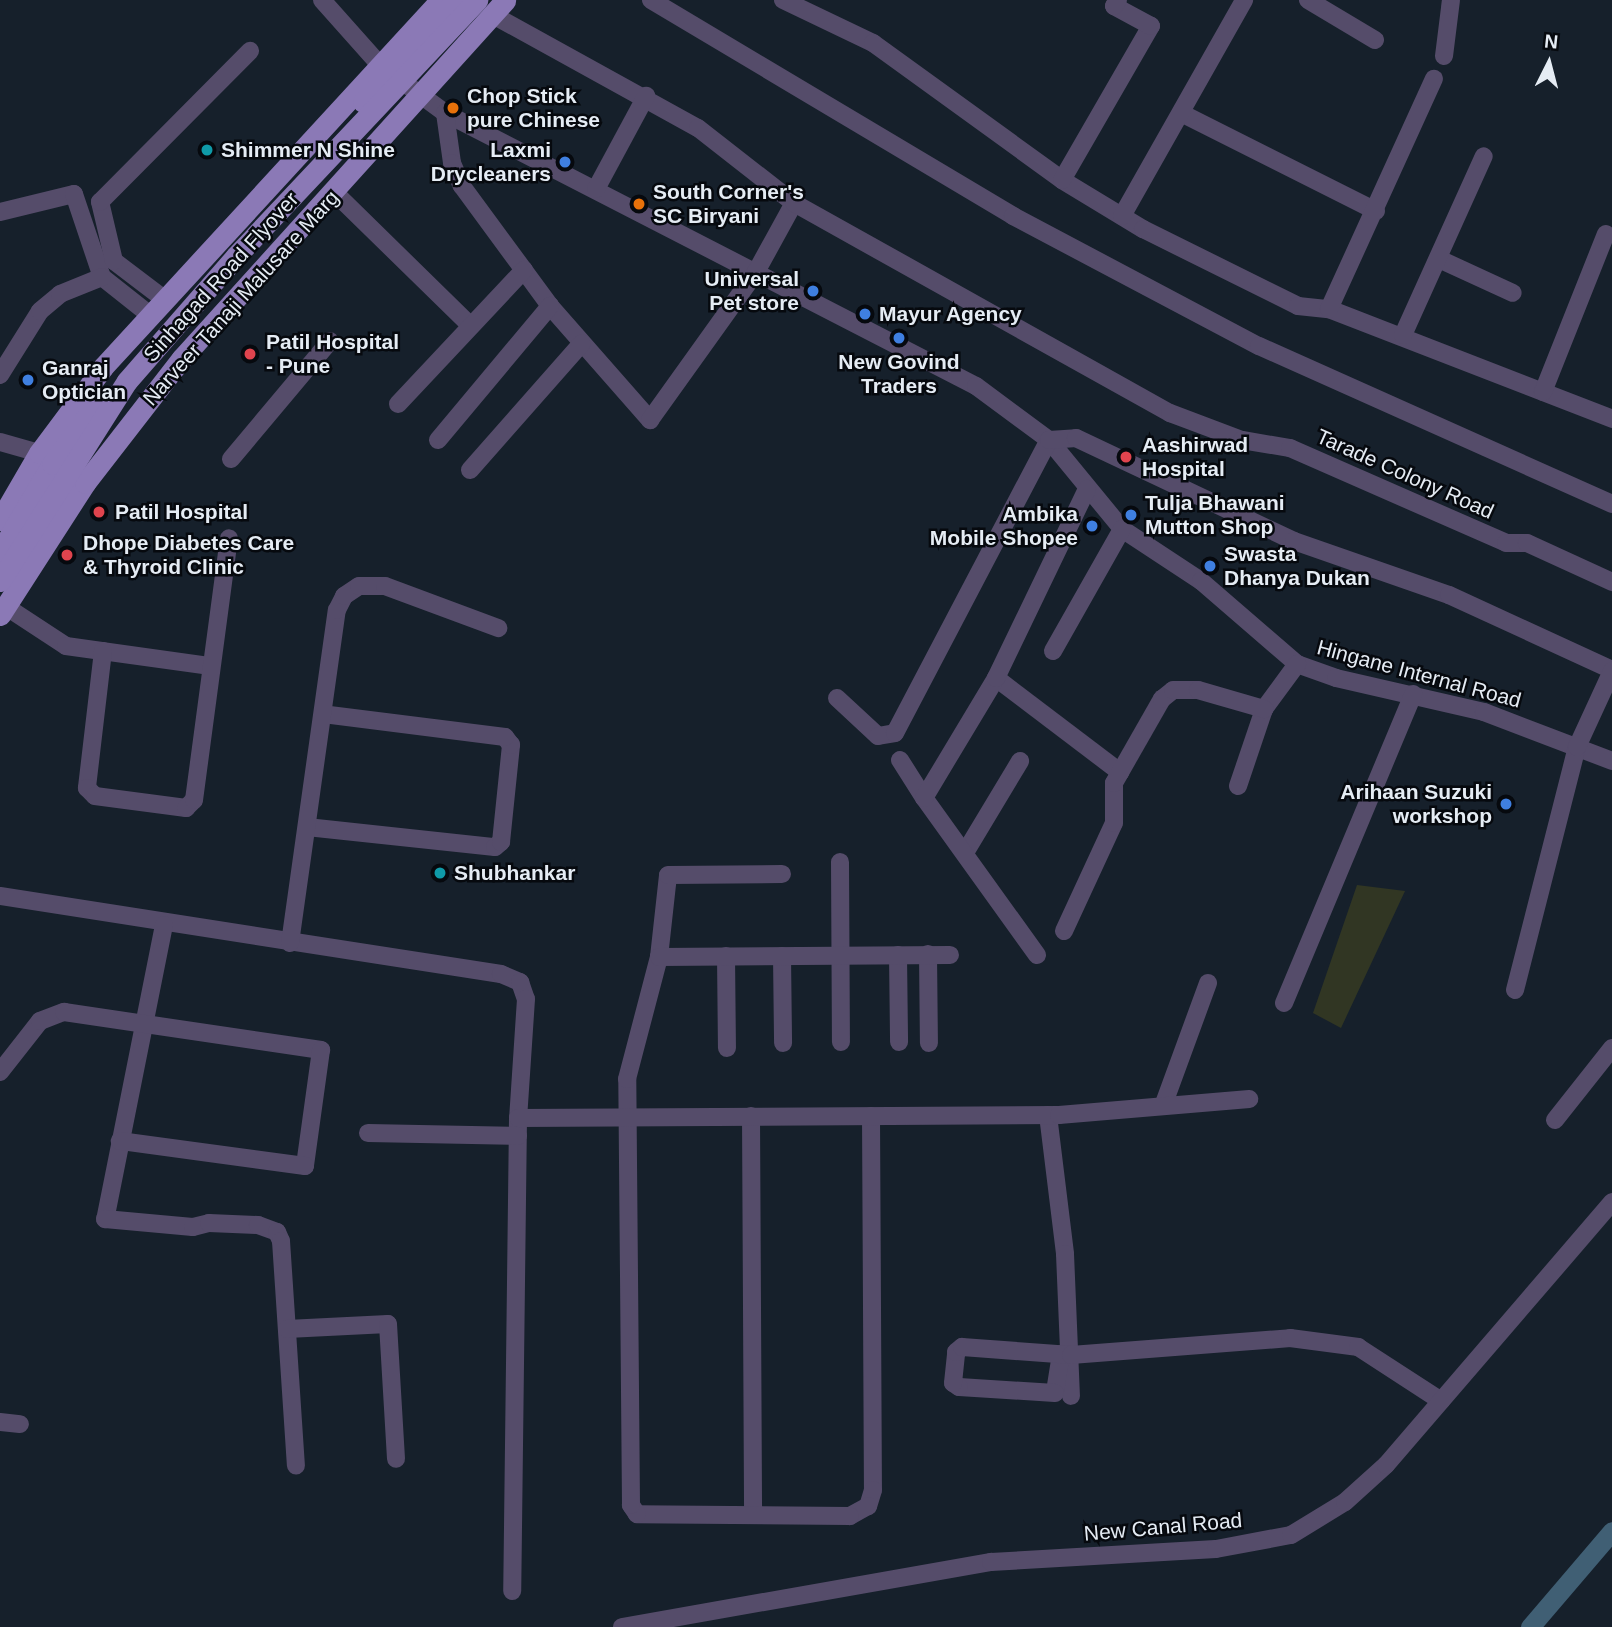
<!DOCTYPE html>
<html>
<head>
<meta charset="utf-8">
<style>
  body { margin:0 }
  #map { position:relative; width:1612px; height:1627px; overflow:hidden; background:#16202b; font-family:Arial,sans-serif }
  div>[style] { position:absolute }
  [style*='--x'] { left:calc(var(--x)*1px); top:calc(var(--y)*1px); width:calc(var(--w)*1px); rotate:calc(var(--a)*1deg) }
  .green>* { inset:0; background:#313623 }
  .canal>* { height:19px; margin:-9.5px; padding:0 9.5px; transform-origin:9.5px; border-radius:9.5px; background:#405f74 }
  .minor>* { height:18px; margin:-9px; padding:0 9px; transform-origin:9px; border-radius:9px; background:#554c6a }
  .major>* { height:21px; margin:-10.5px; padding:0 10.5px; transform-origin:10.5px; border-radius:10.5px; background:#8b79b6 }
  .major-bridge>* { height:21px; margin:-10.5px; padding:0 10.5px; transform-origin:10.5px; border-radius:10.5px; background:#8b79b6 }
  .dots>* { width:19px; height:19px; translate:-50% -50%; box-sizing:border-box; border:4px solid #06090e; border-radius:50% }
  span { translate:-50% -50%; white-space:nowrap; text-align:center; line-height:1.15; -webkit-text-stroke:5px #06090e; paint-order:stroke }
  .poi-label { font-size:21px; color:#e5ecf4; font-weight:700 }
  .left { translate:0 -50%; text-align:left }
  .right { translate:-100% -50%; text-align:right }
  .street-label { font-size:21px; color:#e5ecf4 }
  .north { position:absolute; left:1514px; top:28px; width:70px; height:70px; -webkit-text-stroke:5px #06090e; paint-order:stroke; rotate:6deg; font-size:19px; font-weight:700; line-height:28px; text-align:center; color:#e5ecf4 }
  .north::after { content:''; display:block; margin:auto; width:24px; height:32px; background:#e5ecf4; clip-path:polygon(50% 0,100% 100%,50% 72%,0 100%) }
</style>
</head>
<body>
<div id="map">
  <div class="green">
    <div style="clip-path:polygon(1357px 885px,1405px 891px,1341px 1028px,1313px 1013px)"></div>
  </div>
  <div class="canal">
    <div style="--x:1530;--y:1627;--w:126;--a:-49.5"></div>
  </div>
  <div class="minor">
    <div style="--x:322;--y:0;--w:87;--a:48.3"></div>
    <div style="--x:380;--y:65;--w:81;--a:36.4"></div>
    <div style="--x:445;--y:113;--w:597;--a:27.21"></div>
    <div style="--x:976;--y:386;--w:91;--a:36.5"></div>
    <div style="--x:1049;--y:440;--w:115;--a:50.6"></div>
    <div style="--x:1122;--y:529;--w:95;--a:33.4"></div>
    <div style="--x:1201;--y:581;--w:127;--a:40.8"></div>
    <div style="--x:1297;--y:664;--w:41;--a:19.7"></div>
    <div style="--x:1336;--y:678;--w:152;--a:12.9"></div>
    <div style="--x:1484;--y:712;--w:137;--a:20.9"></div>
    <div style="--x:651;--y:0;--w:422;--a:30.8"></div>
    <div style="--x:1013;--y:216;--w:278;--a:27.9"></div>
    <div style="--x:1259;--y:346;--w:387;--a:24.1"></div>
    <div style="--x:783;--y:0;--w:100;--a:25.5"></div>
    <div style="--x:873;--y:43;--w:233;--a:35.9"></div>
    <div style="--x:1062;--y:180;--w:95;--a:31.2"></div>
    <div style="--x:1143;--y:229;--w:173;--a:26.4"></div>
    <div style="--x:1298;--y:306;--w:31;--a:6"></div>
    <div style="--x:1329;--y:309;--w:304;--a:21.2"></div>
    <div style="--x:1308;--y:0;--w:78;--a:30.8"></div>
    <div style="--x:493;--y:15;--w:234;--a:28.9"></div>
    <div style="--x:698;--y:128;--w:122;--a:38"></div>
    <div style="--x:1444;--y:56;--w:56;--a:-82.9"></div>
    <div style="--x:445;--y:113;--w:50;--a:82"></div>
    <div style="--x:452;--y:163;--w:25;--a:67"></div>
    <div style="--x:462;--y:186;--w:149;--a:53.7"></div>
    <div style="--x:550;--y:306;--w:152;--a:48.7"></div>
    <div style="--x:650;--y:420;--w:182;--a:-54.4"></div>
    <div style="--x:756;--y:272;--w:79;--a:-61.2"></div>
    <div style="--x:794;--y:203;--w:431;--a:29.2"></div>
    <div style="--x:1170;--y:413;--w:77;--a:20.6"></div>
    <div style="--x:1242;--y:440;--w:49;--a:9.5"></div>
    <div style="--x:1290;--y:448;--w:236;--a:23.7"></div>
    <div style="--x:1506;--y:543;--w:21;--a:0"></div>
    <div style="--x:1527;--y:543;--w:94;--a:24.6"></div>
    <div style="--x:1183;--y:114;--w:216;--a:26.7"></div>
    <div style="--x:1062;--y:180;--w:178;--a:-60"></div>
    <div style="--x:1151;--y:26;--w:42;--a:-151.6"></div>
    <div style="--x:1114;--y:6;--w:7;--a:-56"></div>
    <div style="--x:596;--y:189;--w:106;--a:-61.7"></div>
    <div style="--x:335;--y:193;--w:190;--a:44.4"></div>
    <div style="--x:0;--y:212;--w:76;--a:-13.7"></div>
    <div style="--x:74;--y:194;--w:88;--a:71.4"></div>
    <div style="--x:102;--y:277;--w:61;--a:38.4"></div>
    <div style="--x:1122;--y:216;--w:248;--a:-60.5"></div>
    <div style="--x:1439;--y:259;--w:81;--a:24.7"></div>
    <div style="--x:164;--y:299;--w:63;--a:-142.8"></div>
    <div style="--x:114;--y:261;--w:61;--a:-103.3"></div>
    <div style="--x:100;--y:202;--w:213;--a:-45.2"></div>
    <div style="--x:1329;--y:309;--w:253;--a:-65.5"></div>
    <div style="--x:1403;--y:335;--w:196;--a:-65.7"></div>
    <div style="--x:0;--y:375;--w:75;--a:-58"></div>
    <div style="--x:40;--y:311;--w:26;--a:-40"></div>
    <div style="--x:60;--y:294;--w:45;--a:-22"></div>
    <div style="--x:1543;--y:392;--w:170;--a:-68.3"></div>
    <div style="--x:398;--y:404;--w:184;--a:-46.8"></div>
    <div style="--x:438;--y:440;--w:175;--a:-50.1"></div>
    <div style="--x:0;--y:442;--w:41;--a:15.8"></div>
    <div style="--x:231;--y:459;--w:154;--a:-50"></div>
    <div style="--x:470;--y:470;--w:169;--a:-48.6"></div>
    <div style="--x:5;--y:606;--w:73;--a:33.3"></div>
    <div style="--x:66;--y:646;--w:146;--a:7.9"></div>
    <div style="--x:103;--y:651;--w:138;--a:96.7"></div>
    <div style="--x:87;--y:788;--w:11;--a:45"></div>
    <div style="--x:95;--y:796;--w:92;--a:7.5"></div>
    <div style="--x:186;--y:808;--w:11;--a:-45"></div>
    <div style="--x:194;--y:800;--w:264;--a:-82.4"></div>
    <div style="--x:1053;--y:651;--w:140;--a:-60.5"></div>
    <div style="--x:996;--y:678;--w:156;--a:37.2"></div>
    <div style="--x:837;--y:698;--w:56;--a:42.8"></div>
    <div style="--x:878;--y:736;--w:17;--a:-10"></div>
    <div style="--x:895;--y:733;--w:331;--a:-62.3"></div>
    <div style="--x:1049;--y:440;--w:27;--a:-4"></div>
    <div style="--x:1076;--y:438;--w:241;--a:25.3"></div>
    <div style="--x:1294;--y:541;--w:164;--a:19.2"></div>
    <div style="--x:1449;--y:595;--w:179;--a:24.7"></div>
    <div style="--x:900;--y:760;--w:45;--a:57.7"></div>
    <div style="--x:1238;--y:786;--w:81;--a:-71.3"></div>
    <div style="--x:1264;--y:709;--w:56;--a:-53.7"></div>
    <div style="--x:307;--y:827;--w:189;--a:6.1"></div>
    <div style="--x:495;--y:847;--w:8;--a:-40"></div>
    <div style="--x:501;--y:842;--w:98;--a:-84.1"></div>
    <div style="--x:511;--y:745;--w:10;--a:-127"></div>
    <div style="--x:505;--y:737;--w:183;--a:-172.8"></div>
    <div style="--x:966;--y:851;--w:105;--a:-59"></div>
    <div style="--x:840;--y:862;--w:180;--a:89.7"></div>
    <div style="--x:0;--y:896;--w:507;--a:8.85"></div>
    <div style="--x:501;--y:974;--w:21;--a:23"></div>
    <div style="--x:520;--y:982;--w:18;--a:71"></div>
    <div style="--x:526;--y:999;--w:119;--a:93.8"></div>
    <div style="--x:518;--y:1118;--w:473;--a:90.7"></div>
    <div style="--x:164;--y:925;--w:300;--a:101.3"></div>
    <div style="--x:105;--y:1219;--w:88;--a:5.2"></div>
    <div style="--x:193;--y:1227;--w:16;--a:-14"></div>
    <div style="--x:209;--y:1223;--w:49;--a:2.3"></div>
    <div style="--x:258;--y:1225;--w:20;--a:20"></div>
    <div style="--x:277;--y:1232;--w:10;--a:66"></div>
    <div style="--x:281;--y:1241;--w:225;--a:86.2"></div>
    <div style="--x:1064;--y:931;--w:119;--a:-65.2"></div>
    <div style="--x:1114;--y:823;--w:40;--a:-90"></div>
    <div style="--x:1114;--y:783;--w:97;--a:-60.3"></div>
    <div style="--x:1162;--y:699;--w:14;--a:-39"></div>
    <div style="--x:1173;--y:690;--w:25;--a:0"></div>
    <div style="--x:1198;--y:690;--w:69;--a:16.1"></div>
    <div style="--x:290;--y:943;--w:336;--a:-82"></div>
    <div style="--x:337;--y:610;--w:16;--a:-63"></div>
    <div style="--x:344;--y:596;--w:18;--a:-34"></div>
    <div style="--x:359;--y:586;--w:26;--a:0"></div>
    <div style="--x:385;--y:586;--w:121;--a:20.4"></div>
    <div style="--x:928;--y:954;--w:89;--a:89.4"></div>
    <div style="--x:898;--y:955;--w:87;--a:89.3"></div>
    <div style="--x:1037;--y:955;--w:193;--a:-125.7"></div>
    <div style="--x:924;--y:798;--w:140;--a:-59"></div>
    <div style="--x:996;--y:678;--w:210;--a:-64.3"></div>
    <div style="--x:726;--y:956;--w:92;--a:89.4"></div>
    <div style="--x:782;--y:956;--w:87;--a:89.3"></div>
    <div style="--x:659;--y:957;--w:82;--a:-83.7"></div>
    <div style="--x:668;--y:875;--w:114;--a:-0.5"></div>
    <div style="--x:1515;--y:990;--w:251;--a:-75.7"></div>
    <div style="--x:1577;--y:747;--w:84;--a:-65.3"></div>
    <div style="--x:1284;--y:1003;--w:335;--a:-67.3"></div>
    <div style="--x:0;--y:1072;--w:65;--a:-51.9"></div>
    <div style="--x:40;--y:1021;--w:26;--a:-21"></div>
    <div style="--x:64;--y:1012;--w:260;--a:8.4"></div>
    <div style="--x:321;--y:1050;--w:117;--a:97.9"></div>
    <div style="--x:305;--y:1166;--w:187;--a:-172.3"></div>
    <div style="--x:1163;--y:1106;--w:131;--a:-69.9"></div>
    <div style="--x:1048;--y:1115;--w:140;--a:83"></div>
    <div style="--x:1065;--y:1254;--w:142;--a:87.6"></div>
    <div style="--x:751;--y:1116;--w:398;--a:89.7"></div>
    <div style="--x:871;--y:1116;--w:374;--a:89.7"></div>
    <div style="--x:873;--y:1490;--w:17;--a:107"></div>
    <div style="--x:868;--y:1506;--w:21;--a:151"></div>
    <div style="--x:850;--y:1516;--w:213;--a:-179.5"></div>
    <div style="--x:637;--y:1514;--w:11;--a:-124"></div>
    <div style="--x:631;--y:1505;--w:426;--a:-90.5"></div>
    <div style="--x:627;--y:1079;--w:126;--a:-75.3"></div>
    <div style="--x:659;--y:957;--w:291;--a:-0.4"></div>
    <div style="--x:518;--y:1118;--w:541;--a:-0.32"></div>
    <div style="--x:1059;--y:1115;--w:191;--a:-4.8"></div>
    <div style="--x:1555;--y:1120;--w:92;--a:-51.6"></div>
    <div style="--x:368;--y:1133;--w:150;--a:1.1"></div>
    <div style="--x:287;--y:1329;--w:101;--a:-2.8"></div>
    <div style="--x:388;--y:1324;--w:135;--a:86.6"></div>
    <div style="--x:1061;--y:1354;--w:39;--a:99"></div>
    <div style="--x:1055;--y:1393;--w:96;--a:-176.4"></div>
    <div style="--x:959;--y:1387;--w:7;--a:-146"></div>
    <div style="--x:953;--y:1383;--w:31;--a:-84"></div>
    <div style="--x:956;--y:1352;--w:8;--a:-40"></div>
    <div style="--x:962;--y:1347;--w:109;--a:4.2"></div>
    <div style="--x:1071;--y:1355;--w:220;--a:-4.4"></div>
    <div style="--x:1290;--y:1338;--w:69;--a:7.5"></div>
    <div style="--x:1358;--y:1347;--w:99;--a:33"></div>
    <div style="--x:0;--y:1422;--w:20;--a:6"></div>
    <div style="--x:622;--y:1627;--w:375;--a:-10"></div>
    <div style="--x:991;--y:1562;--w:225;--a:-3.3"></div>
    <div style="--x:1216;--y:1549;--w:76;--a:-10.6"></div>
    <div style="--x:1291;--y:1535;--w:63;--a:-31.4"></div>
    <div style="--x:1345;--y:1502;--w:55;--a:-42.1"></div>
    <div style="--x:1386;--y:1465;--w:347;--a:-49.3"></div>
  </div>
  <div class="major">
    <div style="--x:0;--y:520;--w:78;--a:-59.8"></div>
    <div style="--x:39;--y:453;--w:107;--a:-53.3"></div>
    <div style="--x:103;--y:367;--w:498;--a:-47.4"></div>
    <div style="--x:0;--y:615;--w:157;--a:-57.2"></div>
    <div style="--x:85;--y:483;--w:158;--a:-52.2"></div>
    <div style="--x:182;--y:358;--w:482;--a:-47.9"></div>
  </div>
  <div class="major-bridge">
    <div style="--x:363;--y:102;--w:138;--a:-47.6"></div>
    <div style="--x:0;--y:552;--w:102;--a:-59.4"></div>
    <div style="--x:52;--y:464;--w:71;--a:-53.6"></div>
    <div style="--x:0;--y:581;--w:237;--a:-57.6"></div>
    <div style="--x:127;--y:381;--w:166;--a:-48.9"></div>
    <div style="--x:236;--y:256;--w:352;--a:-46.7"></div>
  </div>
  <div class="dots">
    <div style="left:453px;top:108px;background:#e8710a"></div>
    <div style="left:207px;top:150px;background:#0f9aa8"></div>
    <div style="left:565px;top:162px;background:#3f7fe0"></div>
    <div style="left:639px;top:204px;background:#e8710a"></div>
    <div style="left:813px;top:291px;background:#3f7fe0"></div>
    <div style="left:865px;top:314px;background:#3f7fe0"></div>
    <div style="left:899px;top:338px;background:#3f7fe0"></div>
    <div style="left:250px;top:354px;background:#e0444e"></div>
    <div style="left:28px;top:380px;background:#3f7fe0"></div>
    <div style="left:1126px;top:457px;background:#e0444e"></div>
    <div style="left:99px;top:512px;background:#e0444e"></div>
    <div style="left:1131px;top:515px;background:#3f7fe0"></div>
    <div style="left:1092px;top:526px;background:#3f7fe0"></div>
    <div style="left:67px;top:555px;background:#e0444e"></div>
    <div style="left:1210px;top:566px;background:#3f7fe0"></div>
    <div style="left:1506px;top:804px;background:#3f7fe0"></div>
    <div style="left:440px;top:873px;background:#0f9aa8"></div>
  </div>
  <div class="poi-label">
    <span class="left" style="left:467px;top:108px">Chop Stick<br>pure Chinese</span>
    <span class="left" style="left:221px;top:150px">Shimmer N Shine</span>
    <span class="right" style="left:551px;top:162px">Laxmi<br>Drycleaners</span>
    <span class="left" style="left:653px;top:204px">South Corner's<br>SC Biryani</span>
    <span class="right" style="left:799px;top:291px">Universal<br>Pet store</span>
    <span class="left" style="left:879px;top:314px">Mayur Agency</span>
    <span class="left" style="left:266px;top:354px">Patil Hospital<br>- Pune</span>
    <span style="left:899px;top:374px">New Govind<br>Traders</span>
    <span class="left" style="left:42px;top:380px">Ganraj<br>Optician</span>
    <span class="left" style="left:1142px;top:457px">Aashirwad<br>Hospital</span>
    <span class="left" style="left:1145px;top:515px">Tulja Bhawani<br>Mutton Shop</span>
    <span class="left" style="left:115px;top:512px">Patil Hospital</span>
    <span class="right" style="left:1078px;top:526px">Ambika<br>Mobile Shopee</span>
    <span class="left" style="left:83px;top:555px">Dhope Diabetes Care<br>&amp; Thyroid Clinic</span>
    <span class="left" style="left:1224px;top:566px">Swasta<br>Dhanya Dukan</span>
    <span class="right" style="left:1492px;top:804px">Arihaan Suzuki<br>workshop</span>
    <span class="left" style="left:454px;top:873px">Shubhankar</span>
  </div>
  <div class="street-label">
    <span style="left:221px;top:277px;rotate:-48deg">Sinhagad Road Flyover</span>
    <span style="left:241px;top:298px;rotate:-48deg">Narveer Tanaji Malusare Marg</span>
    <span style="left:1405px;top:474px;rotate:24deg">Tarade Colony Road</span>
    <span style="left:1419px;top:674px;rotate:15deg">Hingane Internal Road</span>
    <span style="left:1163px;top:1527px;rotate:-5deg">New Canal Road</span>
  </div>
  <div class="north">N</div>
</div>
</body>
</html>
